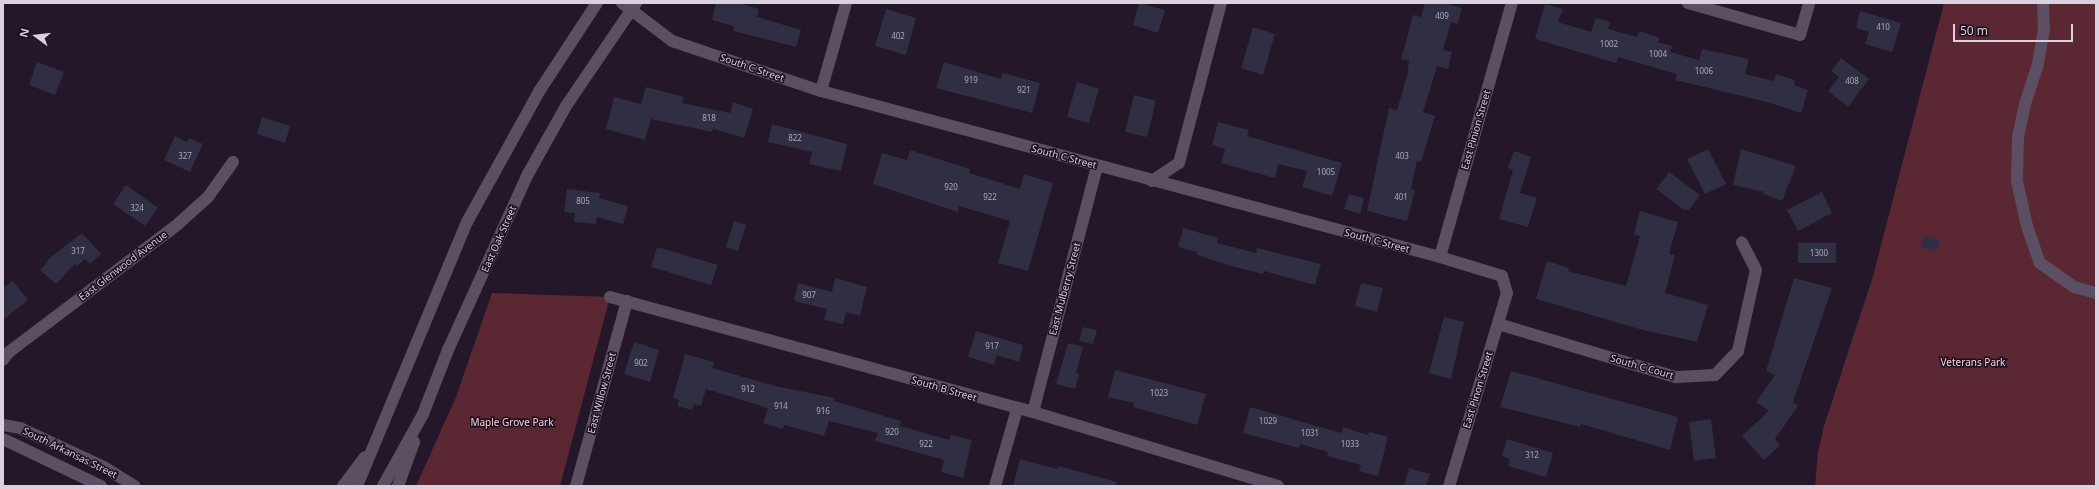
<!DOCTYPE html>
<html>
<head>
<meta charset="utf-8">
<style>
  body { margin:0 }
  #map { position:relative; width:2099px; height:489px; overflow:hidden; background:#231729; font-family:"Noto Sans",sans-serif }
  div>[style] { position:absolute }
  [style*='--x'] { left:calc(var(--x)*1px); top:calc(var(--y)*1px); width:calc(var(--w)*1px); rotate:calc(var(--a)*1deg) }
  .green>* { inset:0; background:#5b2733 }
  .building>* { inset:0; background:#2f2e43 }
  .street>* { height:12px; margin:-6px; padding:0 6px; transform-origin:6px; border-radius:6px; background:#5c4e63 }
  .secondary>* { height:12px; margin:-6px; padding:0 6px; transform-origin:6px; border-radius:6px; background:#5c4e63 }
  span { translate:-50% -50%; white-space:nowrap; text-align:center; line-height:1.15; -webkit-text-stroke:3px #1a0e1f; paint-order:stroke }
  .number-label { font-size:8px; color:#aea8b6 }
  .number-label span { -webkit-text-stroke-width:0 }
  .street-label { font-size:10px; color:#d9d1dd }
  .park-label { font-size:10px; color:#fdd4db }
  .frame { position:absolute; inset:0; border:4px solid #d9d1dd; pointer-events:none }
  .north { position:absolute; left:16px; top:16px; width:40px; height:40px; -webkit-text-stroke:3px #1a0e1f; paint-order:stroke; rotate:285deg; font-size:11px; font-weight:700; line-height:16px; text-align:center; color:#d9d1dd }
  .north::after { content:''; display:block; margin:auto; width:14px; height:18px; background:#d9d1dd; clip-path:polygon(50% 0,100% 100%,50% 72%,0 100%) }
  .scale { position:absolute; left:1953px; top:24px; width:120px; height:18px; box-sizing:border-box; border:2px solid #d9d1dd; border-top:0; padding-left:5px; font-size:12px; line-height:14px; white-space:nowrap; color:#d9d1dd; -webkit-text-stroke:3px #1a0e1f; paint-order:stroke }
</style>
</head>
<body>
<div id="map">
  <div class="green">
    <div style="clip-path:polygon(1944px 3px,2096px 3px,2096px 486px,1815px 486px,1818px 452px,1824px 426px,1873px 276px)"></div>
    <div style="clip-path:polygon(492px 293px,610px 297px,560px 486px,416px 486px,456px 397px)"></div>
  </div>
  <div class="building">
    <div style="clip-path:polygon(716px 3px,739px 3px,759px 9px,757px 17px,801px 30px,796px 47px,733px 31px,734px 26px,712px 20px)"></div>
    <div style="clip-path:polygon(1139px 3px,1165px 10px,1158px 33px,1133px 25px)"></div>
    <div style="clip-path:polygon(1425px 3px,1445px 3px,1462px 8px,1458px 24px,1451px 22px,1443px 50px,1452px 52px,1448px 69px,1437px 66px,1423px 112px,1435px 116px,1421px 162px,1417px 161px,1411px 189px,1415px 190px,1407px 221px,1367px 211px,1389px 108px,1397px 110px,1407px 76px,1409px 61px,1401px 59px,1405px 45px,1413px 15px,1421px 17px)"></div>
    <div style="clip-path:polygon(1545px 4px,1563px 9px,1558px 22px,1591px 32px,1596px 18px,1610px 22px,1608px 29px,1637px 37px,1639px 31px,1660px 38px,1658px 42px,1672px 46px,1670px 52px,1699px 60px,1702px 49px,1749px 59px,1745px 74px,1774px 81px,1776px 74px,1795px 80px,1794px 85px,1808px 90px,1801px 113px,1767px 102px,1675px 80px,1677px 74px,1618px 57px,1616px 63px,1535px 39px)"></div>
    <div style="clip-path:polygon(886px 9px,916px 18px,906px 55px,875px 46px)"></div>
    <div style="clip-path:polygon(1860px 11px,1901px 23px,1892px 52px,1865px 44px,1869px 32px,1856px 28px)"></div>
    <div style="clip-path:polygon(1253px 27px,1275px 34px,1263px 75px,1241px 68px)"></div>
    <div style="clip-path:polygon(1841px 58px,1869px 79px,1848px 107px,1828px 91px,1839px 77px,1831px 71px)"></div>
    <div style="clip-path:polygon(37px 62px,64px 72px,55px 95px,29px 85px)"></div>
    <div style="clip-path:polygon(944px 62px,1001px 79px,1003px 73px,1040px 83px,1032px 113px,936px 88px)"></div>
    <div style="clip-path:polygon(1077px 82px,1099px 89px,1089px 123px,1067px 117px)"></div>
    <div style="clip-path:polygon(646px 87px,684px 97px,682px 103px,730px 113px,733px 102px,753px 109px,744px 138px,713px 129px,712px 132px,651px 119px,645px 140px,606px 129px,614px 97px,641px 104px)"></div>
    <div style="clip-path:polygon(1134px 95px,1156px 101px,1147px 137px,1125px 132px)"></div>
    <div style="clip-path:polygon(262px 117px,290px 126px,285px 143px,257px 134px)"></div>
    <div style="clip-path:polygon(1218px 122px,1249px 130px,1247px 136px,1342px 163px,1332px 196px,1302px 187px,1307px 171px,1278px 164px,1275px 178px,1221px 163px,1225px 149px,1212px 145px)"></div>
    <div style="clip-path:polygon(772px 124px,847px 144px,841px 171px,809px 164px,812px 152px,768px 142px)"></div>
    <div style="clip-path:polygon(175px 136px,187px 142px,189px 138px,203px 144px,190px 172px,164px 160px)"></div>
    <div style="clip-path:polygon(1708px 149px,1726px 184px,1705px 194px,1687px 159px)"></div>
    <div style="clip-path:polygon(1741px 149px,1796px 166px,1782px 201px,1763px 194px,1764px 192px,1733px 185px)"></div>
    <div style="clip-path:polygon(910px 150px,970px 169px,969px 173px,1020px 189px,1024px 174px,1053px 183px,1028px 271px,998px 263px,1010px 221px,959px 206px,958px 212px,873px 184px,882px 153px,907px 160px)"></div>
    <div style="clip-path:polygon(1514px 151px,1531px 157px,1520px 193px,1537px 198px,1528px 227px,1499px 219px,1513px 170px,1508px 168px)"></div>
    <div style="clip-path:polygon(1669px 172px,1700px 195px,1689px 210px,1684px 210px,1656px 189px)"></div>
    <div style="clip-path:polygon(126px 185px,158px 208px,145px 226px,113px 204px)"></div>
    <div style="clip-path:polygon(567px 189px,600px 193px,599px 198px,628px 206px,623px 224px,597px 217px,596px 224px,574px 222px,575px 213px,564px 212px)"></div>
    <div style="clip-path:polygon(1822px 192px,1832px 213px,1798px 231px,1787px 210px)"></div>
    <div style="clip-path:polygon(1349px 194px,1364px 198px,1360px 214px,1344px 209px)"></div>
    <div style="clip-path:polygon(1640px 211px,1678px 222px,1669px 254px,1675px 255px,1665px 293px,1708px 305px,1697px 342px,1643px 330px,1536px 299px,1547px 261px,1569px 268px,1568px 271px,1626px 286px,1640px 236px,1634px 234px)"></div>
    <div style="clip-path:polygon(734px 221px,746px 225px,738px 251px,726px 247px)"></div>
    <div style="clip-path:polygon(1183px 228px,1218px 238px,1217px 243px,1256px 253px,1257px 248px,1321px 264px,1315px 285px,1264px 271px,1263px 274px,1228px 265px,1197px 255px,1197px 252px,1178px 247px)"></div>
    <div style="clip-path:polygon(82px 233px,101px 254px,90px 264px,85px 259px,77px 266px,75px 264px,56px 284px,40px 270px,52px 256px)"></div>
    <div style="clip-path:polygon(1925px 235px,1940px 240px,1936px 252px,1921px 247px)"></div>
    <div style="clip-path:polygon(1798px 243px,1836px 243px,1836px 263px,1798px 263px)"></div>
    <div style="clip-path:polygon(657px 247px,718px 265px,711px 285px,651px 267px)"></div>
    <div style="clip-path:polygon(835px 278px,867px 287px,860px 316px,846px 312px,843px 324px,824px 320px,827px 309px,794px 301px,798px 283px,832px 292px)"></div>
    <div style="clip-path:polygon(1794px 278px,1832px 288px,1793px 402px,1798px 406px,1775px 439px,1780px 445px,1764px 460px,1742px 436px,1769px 411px,1756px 402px,1775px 375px,1766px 371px)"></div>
    <div style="clip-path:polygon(13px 281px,28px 300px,3px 320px,3px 288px)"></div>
    <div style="clip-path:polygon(1361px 283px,1383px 288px,1377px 312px,1355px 306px)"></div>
    <div style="clip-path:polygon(1444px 317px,1464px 322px,1451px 379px,1429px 373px)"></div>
    <div style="clip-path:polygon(1083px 327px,1097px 330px,1093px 344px,1079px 341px)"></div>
    <div style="clip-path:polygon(976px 331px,1023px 345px,1019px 362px,997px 355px,994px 365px,968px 357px)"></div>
    <div style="clip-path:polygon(634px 342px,659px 350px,650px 382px,624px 374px)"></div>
    <div style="clip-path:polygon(1068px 343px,1083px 347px,1076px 373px,1079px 374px,1075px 389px,1056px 384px)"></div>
    <div style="clip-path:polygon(685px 354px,714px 362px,712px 368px,775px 386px,835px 398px,834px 401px,901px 421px,900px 426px,949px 440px,951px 435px,972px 440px,963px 478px,941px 472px,944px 460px,875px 441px,878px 433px,829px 421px,824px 436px,784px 425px,783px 429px,763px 423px,768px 408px,706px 389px,701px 406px,694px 404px,692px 410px,677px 406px,679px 400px,673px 398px)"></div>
    <div style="clip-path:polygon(1115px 370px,1206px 394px,1197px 425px,1133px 407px,1134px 403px,1108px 397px)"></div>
    <div style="clip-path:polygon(1511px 371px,1678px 417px,1670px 450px,1581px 424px,1580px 427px,1500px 407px)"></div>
    <div style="clip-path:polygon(1250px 407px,1341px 433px,1343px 427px,1368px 435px,1369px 432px,1388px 437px,1378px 476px,1359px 471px,1361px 465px,1327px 456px,1328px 452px,1300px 444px,1299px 448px,1243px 433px)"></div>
    <div style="clip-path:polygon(1711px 419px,1716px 458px,1694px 461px,1689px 422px)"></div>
    <div style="clip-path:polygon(1507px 439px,1553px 453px,1546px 477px,1508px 466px,1510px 459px,1502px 456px)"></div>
    <div style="clip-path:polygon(1020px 459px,1057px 469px,1058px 466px,1117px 482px,1116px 486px,1013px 486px)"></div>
    <div style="clip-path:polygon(1409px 468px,1430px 474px,1426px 486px,1404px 486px)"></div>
  </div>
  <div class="street">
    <div style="--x:622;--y:3;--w:63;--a:37.2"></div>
    <div style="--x:672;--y:41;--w:157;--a:18.6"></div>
    <div style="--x:821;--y:91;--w:641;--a:15.01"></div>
    <div style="--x:1440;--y:257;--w:65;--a:17"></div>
    <div style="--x:1502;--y:276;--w:18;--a:74"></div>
    <div style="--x:1507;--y:293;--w:202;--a:106.7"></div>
    <div style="--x:1688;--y:3;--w:116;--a:15.9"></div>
    <div style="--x:1800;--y:35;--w:33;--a:-74"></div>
    <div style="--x:2043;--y:3;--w:26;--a:88"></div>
    <div style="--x:2044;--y:29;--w:36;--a:100"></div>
    <div style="--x:2038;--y:64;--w:42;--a:108"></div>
    <div style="--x:2025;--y:104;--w:34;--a:102"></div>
    <div style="--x:2018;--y:137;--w:44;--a:91.3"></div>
    <div style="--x:2017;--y:181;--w:46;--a:77.5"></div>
    <div style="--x:2027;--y:226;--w:39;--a:71"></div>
    <div style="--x:2040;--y:263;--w:42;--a:35.2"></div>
    <div style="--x:2074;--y:287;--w:23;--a:15"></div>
    <div style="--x:821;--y:91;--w:91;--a:-74.1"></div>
    <div style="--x:1152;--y:181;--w:32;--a:-34"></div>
    <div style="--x:1179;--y:163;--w:165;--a:-75.3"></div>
    <div style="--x:1440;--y:257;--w:264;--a:-74.2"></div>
    <div style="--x:610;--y:297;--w:438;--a:15.2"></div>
    <div style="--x:1033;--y:412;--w:256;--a:16.8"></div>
    <div style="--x:1498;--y:324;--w:186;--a:16.6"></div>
    <div style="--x:1676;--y:377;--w:39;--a:-3"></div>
    <div style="--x:1715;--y:375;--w:33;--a:-46"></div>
    <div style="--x:1738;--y:351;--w:83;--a:-77.5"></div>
    <div style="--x:1756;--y:270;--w:31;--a:-117"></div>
    <div style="--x:3;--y:360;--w:10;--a:-53"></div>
    <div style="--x:9;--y:352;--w:212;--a:-37.1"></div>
    <div style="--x:178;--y:224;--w:40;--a:-42"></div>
    <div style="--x:208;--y:197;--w:43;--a:-54.5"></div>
    <div style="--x:1033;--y:412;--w:254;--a:-75.4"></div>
    <div style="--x:576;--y:486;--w:192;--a:-74.6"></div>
    <div style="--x:995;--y:486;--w:80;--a:-74.1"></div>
  </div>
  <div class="secondary">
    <div style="--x:3;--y:425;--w:17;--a:10"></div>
    <div style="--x:20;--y:428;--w:93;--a:24.9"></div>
    <div style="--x:104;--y:467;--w:36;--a:32"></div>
    <div style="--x:3;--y:439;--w:109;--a:25.6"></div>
    <div style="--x:343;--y:486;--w:36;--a:-53"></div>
    <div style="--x:357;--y:486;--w:286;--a:-67.4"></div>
    <div style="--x:467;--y:222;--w:151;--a:-61.1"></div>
    <div style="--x:540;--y:90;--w:104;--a:-56.8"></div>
    <div style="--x:383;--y:486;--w:82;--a:-60.9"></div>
    <div style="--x:423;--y:414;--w:69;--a:-68.7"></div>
    <div style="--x:448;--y:350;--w:193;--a:-65.6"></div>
    <div style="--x:528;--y:174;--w:78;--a:-60.8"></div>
    <div style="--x:566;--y:106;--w:125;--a:-55.8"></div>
    <div style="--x:398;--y:486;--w:47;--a:-70"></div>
  </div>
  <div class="number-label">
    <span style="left:1442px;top:16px">409</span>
    <span style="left:1883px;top:27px">410</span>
    <span style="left:898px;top:36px">402</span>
    <span style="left:1609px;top:44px">1002</span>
    <span style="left:1658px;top:54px">1004</span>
    <span style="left:1704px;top:71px">1006</span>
    <span style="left:971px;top:80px">919</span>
    <span style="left:1852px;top:81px">408</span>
    <span style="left:1024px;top:90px">921</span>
    <span style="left:709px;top:118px">818</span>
    <span style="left:795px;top:138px">822</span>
    <span style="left:185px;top:156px">327</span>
    <span style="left:1402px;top:156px">403</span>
    <span style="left:1326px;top:172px">1005</span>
    <span style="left:951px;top:187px">920</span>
    <span style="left:990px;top:197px">922</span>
    <span style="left:1401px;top:197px">401</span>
    <span style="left:583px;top:201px">805</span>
    <span style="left:137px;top:208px">324</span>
    <span style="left:78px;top:251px">317</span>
    <span style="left:1819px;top:253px">1300</span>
    <span style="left:809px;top:295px">907</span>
    <span style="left:992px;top:346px">917</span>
    <span style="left:641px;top:363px">902</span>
    <span style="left:748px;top:389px">912</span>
    <span style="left:1159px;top:393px">1023</span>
    <span style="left:781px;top:406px">914</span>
    <span style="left:823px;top:411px">916</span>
    <span style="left:1268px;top:421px">1029</span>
    <span style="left:892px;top:432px">920</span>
    <span style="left:1310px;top:433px">1031</span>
    <span style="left:926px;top:444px">922</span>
    <span style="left:1350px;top:444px">1033</span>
    <span style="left:1532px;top:455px">312</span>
  </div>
  <div class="street-label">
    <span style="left:752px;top:68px;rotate:19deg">South C Street</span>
    <span style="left:1476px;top:130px;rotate:-74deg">East Pinion Street</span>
    <span style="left:1064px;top:157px;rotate:15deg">South C Street</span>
    <span style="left:499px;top:239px;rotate:-66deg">East Oak Street</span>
    <span style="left:1377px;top:241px;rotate:15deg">South C Street</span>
    <span style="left:123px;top:266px;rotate:-37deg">East Glenwood Avenue</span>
    <span style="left:1065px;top:289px;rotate:-75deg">East Mulberry Street</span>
    <span style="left:1642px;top:367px;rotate:16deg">South C Court</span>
    <span style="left:944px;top:389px;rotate:16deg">South B Street</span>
    <span style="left:1478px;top:390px;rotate:-73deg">East Pinon Street</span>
    <span style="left:602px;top:393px;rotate:-75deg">East Willow Street</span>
    <span style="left:70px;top:453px;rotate:26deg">South Arkansas Street</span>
  </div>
  <div class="park-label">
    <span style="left:1973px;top:363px">Veterans Park</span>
    <span style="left:512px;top:423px">Maple Grove Park</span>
  </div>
  <div class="frame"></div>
  <div class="north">N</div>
  <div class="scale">50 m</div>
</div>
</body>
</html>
